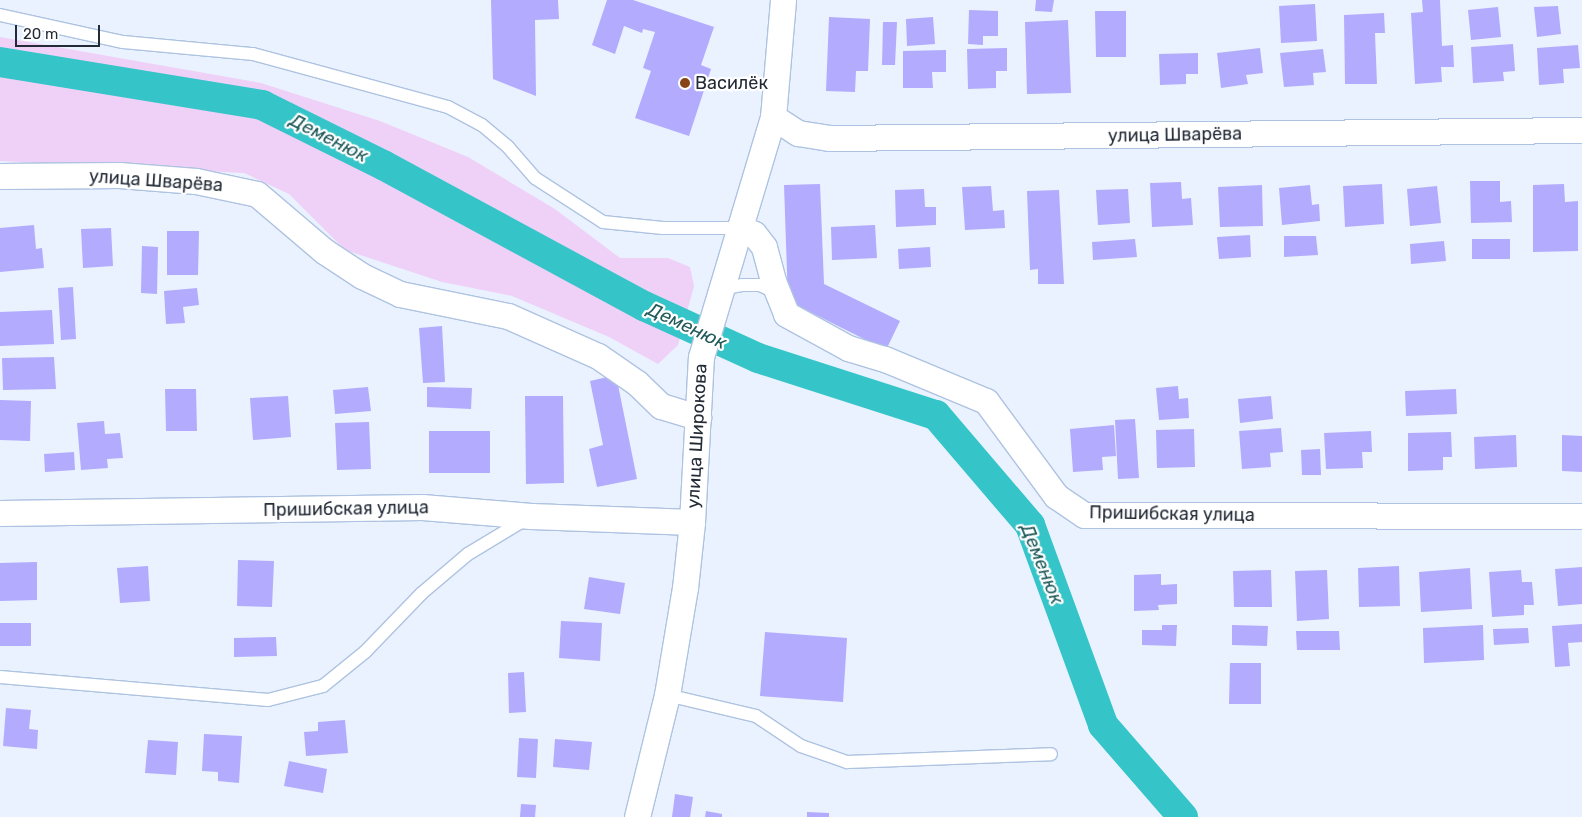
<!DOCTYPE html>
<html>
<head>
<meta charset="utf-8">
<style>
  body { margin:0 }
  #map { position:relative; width:1582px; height:817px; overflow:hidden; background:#eaf2ff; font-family:Rubik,sans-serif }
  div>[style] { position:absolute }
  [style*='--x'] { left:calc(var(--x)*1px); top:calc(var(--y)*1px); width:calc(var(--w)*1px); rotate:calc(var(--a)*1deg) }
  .green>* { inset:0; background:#efd1f8 }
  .canal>* { height:30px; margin:-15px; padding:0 15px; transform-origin:15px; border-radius:15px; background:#35c5c8 }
  .building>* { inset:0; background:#b3abfd }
  .roads { filter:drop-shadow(1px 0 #aec3e1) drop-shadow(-1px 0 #aec3e1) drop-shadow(0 1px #aec3e1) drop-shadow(0 -1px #aec3e1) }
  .lane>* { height:12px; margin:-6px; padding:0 6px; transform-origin:6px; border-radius:6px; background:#fff }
  .street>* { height:25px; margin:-12.5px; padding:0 12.5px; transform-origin:12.5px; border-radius:12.5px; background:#fff }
  .dots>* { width:14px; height:14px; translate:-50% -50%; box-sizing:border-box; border:2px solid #fff; border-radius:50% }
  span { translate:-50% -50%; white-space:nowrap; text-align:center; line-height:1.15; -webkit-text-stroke:4.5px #fff; paint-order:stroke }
  .poi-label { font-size:18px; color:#232b37 }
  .left { translate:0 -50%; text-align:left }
  .street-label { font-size:18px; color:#232b37 }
  .water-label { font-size:19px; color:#215a5b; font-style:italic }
  .scale { position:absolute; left:15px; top:25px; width:85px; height:22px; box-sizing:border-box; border:2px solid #232b37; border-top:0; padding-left:6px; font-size:15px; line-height:18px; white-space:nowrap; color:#232b37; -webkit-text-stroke:4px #fff; paint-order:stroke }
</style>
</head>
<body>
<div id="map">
  <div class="green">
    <div style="clip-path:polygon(0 37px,261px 83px,380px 121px,468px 157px,555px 209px,620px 258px,668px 258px,690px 267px,694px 286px,678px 345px,658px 364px,609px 337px,512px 296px,442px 282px,345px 250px,289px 194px,244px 173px,0 161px)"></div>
  </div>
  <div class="canal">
    <div style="--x:0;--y:62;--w:266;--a:9.3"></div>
    <div style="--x:262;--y:105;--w:135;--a:26.4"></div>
    <div style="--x:383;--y:165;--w:297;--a:28.4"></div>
    <div style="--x:644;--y:306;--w:125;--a:24.5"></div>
    <div style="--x:758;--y:358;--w:187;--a:17.8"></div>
    <div style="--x:936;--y:415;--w:145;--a:49.5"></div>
    <div style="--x:1030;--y:525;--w:213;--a:69.9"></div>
    <div style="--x:1103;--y:725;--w:122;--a:49"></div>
  </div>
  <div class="building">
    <div style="clip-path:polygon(491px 0,558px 0,559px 19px,535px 20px,536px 96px,493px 79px)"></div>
    <div style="clip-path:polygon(607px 0,633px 0,714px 27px,701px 65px,711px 69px,689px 136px,635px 118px,651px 71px,643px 68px,655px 32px,643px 29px,642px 33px,624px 26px,615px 54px,592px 45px)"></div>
    <div style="clip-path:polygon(1036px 0,1054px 0,1052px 12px,1035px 11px)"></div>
    <div style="clip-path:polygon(1422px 0,1440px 0,1442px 46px,1453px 45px,1454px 67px,1441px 67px,1442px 82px,1415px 84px,1411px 13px,1423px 12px)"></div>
    <div style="clip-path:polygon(1315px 4px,1317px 41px,1281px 43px,1279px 6px)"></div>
    <div style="clip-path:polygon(1558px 6px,1561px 34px,1537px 37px,1534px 7px)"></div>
    <div style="clip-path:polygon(1498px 7px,1501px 37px,1471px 40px,1468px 10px)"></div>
    <div style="clip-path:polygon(969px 10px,998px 11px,998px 36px,983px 36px,983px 45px,968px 44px)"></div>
    <div style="clip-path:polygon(1095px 11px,1126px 11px,1126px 57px,1096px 57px)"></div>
    <div style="clip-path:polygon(1384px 13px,1385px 33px,1375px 33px,1377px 84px,1345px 84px,1344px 15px)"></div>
    <div style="clip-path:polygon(829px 17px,870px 19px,868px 71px,856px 71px,855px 92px,826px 91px)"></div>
    <div style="clip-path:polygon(933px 17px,935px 44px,907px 46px,906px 19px)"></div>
    <div style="clip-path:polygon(1068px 20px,1071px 93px,1027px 94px,1025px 22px)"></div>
    <div style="clip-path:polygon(883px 22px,897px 22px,895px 65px,882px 65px)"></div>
    <div style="clip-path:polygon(1513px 44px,1515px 71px,1503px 72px,1504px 81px,1473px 83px,1471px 47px)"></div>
    <div style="clip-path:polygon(1578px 45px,1580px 68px,1563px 69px,1564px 83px,1539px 85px,1537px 48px)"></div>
    <div style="clip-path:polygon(1007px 48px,1007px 71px,996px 71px,996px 88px,968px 89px,967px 49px)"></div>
    <div style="clip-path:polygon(1260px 48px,1263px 73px,1246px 75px,1248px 84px,1221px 88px,1217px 53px)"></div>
    <div style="clip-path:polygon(1323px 49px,1326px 72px,1313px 73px,1314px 85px,1284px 87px,1280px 53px)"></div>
    <div style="clip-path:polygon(946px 50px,946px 72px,932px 72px,933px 88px,903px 88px,903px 51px)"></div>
    <div style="clip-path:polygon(1198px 53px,1198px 74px,1186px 74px,1186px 84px,1160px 85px,1159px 54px)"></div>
    <div style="clip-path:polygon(1470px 181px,1500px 181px,1500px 202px,1511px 201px,1512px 222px,1471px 223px)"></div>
    <div style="clip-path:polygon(1181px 182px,1182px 199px,1191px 198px,1193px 225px,1152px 227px,1150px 183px)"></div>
    <div style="clip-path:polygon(820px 184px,824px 284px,900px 321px,886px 350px,788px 301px,784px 185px)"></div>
    <div style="clip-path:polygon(1382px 184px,1384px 224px,1345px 227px,1343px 186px)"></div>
    <div style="clip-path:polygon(1564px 184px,1565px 202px,1578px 201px,1578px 251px,1533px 252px,1533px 185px)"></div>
    <div style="clip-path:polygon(1262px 185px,1263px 226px,1220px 227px,1218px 187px)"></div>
    <div style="clip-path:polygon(1310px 185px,1312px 205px,1319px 204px,1320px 221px,1282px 225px,1279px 188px)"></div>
    <div style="clip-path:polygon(991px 186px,993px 211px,1004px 210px,1005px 228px,965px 230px,962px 187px)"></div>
    <div style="clip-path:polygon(1437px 186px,1441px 223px,1410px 226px,1407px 189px)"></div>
    <div style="clip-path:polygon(924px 189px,925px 207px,936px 207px,936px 225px,896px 227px,895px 190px)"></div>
    <div style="clip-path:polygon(1128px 189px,1130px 223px,1098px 225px,1096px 190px)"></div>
    <div style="clip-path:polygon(1059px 190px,1064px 284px,1038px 284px,1038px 269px,1030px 270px,1027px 191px)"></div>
    <div style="clip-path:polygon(34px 225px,36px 249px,42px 248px,44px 268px,0 272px,0 228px)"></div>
    <div style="clip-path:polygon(875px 225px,877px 258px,832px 260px,831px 227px)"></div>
    <div style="clip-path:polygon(111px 228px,113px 266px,83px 268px,81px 229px)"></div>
    <div style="clip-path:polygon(167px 231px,199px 231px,198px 275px,167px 275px)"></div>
    <div style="clip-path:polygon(1250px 235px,1251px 257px,1219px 259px,1217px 237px)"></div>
    <div style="clip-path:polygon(1284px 236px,1316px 236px,1318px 255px,1284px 257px)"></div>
    <div style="clip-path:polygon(1135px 239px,1137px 257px,1093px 260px,1092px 242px)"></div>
    <div style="clip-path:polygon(1472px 239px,1510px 239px,1510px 259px,1472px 259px)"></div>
    <div style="clip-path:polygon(1444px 241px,1446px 261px,1411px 264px,1410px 244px)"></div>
    <div style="clip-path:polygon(142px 246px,158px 247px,157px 294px,141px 293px)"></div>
    <div style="clip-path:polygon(930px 247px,931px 267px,899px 269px,898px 249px)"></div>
    <div style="clip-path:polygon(73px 287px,76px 339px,61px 340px,58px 288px)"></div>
    <div style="clip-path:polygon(197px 288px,199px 305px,183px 307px,185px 323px,166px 324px,164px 291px)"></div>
    <div style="clip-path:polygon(52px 310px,54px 344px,0 346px,0 312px)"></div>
    <div style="clip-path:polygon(442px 326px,445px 382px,423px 383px,419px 328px)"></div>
    <div style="clip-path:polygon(54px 357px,56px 389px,3px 390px,2px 358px)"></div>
    <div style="clip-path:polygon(616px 375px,637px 479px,597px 487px,589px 449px,603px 445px,590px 381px)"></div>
    <div style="clip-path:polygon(1178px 386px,1179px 399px,1188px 398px,1189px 418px,1159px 420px,1156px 388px)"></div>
    <div style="clip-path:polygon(368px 387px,371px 411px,335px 414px,333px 390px)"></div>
    <div style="clip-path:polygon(427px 387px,472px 388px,471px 409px,427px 407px)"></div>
    <div style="clip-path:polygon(165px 389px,196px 389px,197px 431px,166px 431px)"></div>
    <div style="clip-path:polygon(1456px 389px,1457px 414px,1406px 416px,1405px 391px)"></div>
    <div style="clip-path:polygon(288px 396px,291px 437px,253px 440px,250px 398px)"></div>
    <div style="clip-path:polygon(525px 396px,563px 396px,564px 483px,526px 484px)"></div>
    <div style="clip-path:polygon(1271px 396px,1273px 419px,1240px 423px,1238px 399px)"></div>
    <div style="clip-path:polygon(0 400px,31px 401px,30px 441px,0 440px)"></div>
    <div style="clip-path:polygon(1135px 419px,1139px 478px,1118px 479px,1115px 420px)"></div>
    <div style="clip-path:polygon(104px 421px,105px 434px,120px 433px,123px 458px,107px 459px,108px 468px,81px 470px,77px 423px)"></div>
    <div style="clip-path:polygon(369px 422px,371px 469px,337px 470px,335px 423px)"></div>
    <div style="clip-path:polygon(1114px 425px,1116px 456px,1102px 457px,1103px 470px,1073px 472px,1070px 429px)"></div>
    <div style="clip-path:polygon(1281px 428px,1283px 452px,1270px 453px,1271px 467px,1242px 469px,1239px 431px)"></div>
    <div style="clip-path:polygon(1194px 429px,1195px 467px,1157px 468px,1156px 430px)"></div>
    <div style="clip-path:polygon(429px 431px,490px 431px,490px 473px,429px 473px)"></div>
    <div style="clip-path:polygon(1371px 431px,1372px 452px,1362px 452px,1363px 468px,1326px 469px,1324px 433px)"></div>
    <div style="clip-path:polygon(1451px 432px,1452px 457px,1443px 457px,1443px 470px,1408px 471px,1408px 433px)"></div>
    <div style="clip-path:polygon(1516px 435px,1517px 467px,1475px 469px,1474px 437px)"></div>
    <div style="clip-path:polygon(1562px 435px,1582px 436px,1582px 472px,1562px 471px)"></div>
    <div style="clip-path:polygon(1320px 449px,1321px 475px,1302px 475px,1301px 450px)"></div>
    <div style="clip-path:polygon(74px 452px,75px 470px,45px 472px,44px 454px)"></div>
    <div style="clip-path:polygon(238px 560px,274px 561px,272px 607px,237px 606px)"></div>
    <div style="clip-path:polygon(37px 562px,37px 600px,0 601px,0 563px)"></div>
    <div style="clip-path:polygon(148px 566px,150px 601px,120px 603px,117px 568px)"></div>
    <div style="clip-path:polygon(1399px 566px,1400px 606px,1359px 607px,1358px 568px)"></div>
    <div style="clip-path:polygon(1582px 567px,1582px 604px,1558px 606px,1555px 569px)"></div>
    <div style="clip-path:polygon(1470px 568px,1472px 609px,1421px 612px,1419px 572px)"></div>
    <div style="clip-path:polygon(1271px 570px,1272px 607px,1234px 607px,1233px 571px)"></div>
    <div style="clip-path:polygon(1327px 570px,1329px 619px,1297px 621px,1295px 571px)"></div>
    <div style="clip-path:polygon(1521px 570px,1522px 582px,1532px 582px,1534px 605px,1524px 605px,1524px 615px,1492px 617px,1489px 572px)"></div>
    <div style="clip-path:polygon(1161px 574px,1161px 585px,1177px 584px,1177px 604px,1158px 605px,1159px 610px,1134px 611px,1134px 575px)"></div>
    <div style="clip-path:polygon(589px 577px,625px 583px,620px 614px,584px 609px)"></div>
    <div style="clip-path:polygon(561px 621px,602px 623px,600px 661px,559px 658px)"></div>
    <div style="clip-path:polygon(0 623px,31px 623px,31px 646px,0 646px)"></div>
    <div style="clip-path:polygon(1582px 624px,1582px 642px,1568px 643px,1570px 666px,1555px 667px,1552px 626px)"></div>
    <div style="clip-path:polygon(1162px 625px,1177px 625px,1176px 646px,1142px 645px,1142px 630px,1162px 630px)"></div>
    <div style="clip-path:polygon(1232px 625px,1268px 626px,1267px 646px,1232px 645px)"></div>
    <div style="clip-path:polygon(1483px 625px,1484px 660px,1424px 663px,1423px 628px)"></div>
    <div style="clip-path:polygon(1528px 628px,1529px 643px,1494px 645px,1493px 629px)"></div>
    <div style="clip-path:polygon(1296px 631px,1339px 631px,1340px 650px,1297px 650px)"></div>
    <div style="clip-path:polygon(765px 632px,847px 638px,843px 702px,760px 696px)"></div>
    <div style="clip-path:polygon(276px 637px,277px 656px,234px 657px,234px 638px)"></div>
    <div style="clip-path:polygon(1230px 663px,1261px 663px,1261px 704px,1229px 704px)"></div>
    <div style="clip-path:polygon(524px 672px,526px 712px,509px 713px,508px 673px)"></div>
    <div style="clip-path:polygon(6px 708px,31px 710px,29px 729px,38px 730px,37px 749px,3px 746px)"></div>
    <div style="clip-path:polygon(345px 720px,348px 753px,306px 756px,304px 732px,318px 731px,318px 722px)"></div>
    <div style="clip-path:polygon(204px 734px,242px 736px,239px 783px,218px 781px,218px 772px,202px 771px)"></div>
    <div style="clip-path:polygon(519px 738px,538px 739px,536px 778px,517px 777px)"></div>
    <div style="clip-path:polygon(555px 739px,592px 742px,589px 770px,553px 767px)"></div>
    <div style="clip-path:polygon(148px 740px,178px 742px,176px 775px,145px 773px)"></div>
    <div style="clip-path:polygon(289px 761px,327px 769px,323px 793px,284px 786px)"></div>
    <div style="clip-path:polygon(675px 794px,693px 797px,690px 817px,672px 817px)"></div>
    <div style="clip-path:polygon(521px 804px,536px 805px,535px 817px,520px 817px)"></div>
    <div style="clip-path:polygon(706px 811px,722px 814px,722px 817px,705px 817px)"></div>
    <div style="clip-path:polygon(807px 812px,829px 813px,829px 817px,807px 817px)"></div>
  </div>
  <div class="roads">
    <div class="lane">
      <div style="--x:0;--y:15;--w:126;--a:12.4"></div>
      <div style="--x:123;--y:42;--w:131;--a:5.3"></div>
      <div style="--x:253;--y:54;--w:202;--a:15.2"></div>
      <div style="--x:448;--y:107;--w:38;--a:28"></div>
      <div style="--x:482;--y:125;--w:34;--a:40"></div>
      <div style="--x:508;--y:147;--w:41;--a:48.9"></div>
      <div style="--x:535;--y:178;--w:81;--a:32.9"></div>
      <div style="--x:603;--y:222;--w:60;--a:5.7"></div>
      <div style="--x:663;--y:228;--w:77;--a:0"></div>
      <div style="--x:722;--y:294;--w:11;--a:-38"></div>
      <div style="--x:731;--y:287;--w:11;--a:-10"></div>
      <div style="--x:742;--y:285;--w:18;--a:0"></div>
      <div style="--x:760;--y:285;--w:17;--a:25"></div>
      <div style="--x:0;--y:677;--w:269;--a:4.9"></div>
      <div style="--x:268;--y:700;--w:57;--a:-14.3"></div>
      <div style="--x:323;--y:686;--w:54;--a:-39"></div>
      <div style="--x:365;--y:652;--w:82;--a:-46"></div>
      <div style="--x:422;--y:593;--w:60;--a:-40.3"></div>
      <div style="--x:468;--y:554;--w:68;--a:-31.1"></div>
      <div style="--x:667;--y:695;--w:91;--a:13.3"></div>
      <div style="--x:756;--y:716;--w:54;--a:33.7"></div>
      <div style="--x:801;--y:746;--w:49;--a:19.2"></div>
      <div style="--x:847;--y:762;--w:204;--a:-2.2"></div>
    </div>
    <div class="street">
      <div style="--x:773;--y:117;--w:30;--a:33"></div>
      <div style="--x:798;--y:133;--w:31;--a:9"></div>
      <div style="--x:829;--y:138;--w:753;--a:-0.61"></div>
      <div style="--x:0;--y:176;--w:119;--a:-0.5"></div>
      <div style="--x:119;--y:175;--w:77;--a:4.5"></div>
      <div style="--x:196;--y:181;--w:62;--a:12"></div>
      <div style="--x:257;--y:194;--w:88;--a:40.4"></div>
      <div style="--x:324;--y:251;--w:45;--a:33.3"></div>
      <div style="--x:362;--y:276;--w:42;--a:25.3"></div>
      <div style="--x:400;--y:294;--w:110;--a:11.5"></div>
      <div style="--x:508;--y:316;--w:98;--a:24"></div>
      <div style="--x:598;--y:356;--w:47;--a:34.7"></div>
      <div style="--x:637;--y:383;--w:33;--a:44"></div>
      <div style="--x:661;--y:406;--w:39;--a:17"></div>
      <div style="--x:740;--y:228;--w:15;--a:23"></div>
      <div style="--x:754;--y:234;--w:16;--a:52"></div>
      <div style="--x:764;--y:247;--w:35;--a:75"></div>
      <div style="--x:773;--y:281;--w:35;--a:68"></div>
      <div style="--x:786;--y:314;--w:71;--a:28.7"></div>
      <div style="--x:848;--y:348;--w:39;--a:17"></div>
      <div style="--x:885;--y:359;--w:109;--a:22.6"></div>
      <div style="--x:986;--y:401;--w:118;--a:53.6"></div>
      <div style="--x:1056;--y:496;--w:34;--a:34"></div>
      <div style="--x:1084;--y:515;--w:498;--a:0.1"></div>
      <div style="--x:0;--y:513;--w:422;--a:-0.8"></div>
      <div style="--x:422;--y:507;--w:109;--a:4.7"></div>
      <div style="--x:531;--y:516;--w:161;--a:2.1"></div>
      <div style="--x:637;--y:817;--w:126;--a:-76.2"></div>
      <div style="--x:667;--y:695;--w:109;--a:-80.5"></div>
      <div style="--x:685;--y:588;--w:66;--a:-83.9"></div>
      <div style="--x:692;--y:522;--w:165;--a:-86.9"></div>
      <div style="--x:701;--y:357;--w:251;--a:-73.3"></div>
      <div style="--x:773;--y:117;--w:117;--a:-85.1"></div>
    </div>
  </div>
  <div class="dots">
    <div style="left:685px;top:83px;background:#884417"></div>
  </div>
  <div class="poi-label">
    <span class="left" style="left:695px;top:83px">Василёк</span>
  </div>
  <div class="street-label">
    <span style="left:1175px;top:135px;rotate:-1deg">улица Шварёва</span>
    <span style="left:156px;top:181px;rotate:4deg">улица Шварёва</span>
    <span style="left:697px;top:436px;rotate:-87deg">улица Широкова</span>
    <span style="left:346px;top:509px;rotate:-1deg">Пришибская улица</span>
    <span style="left:1172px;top:514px;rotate:1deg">Пришибская улица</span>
  </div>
  <div class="water-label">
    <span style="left:329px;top:138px;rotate:27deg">Деменюк</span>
    <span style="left:687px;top:326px;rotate:25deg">Деменюк</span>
    <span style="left:1042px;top:564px;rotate:68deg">Деменюк</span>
  </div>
  <div class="scale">20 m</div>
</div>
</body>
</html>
